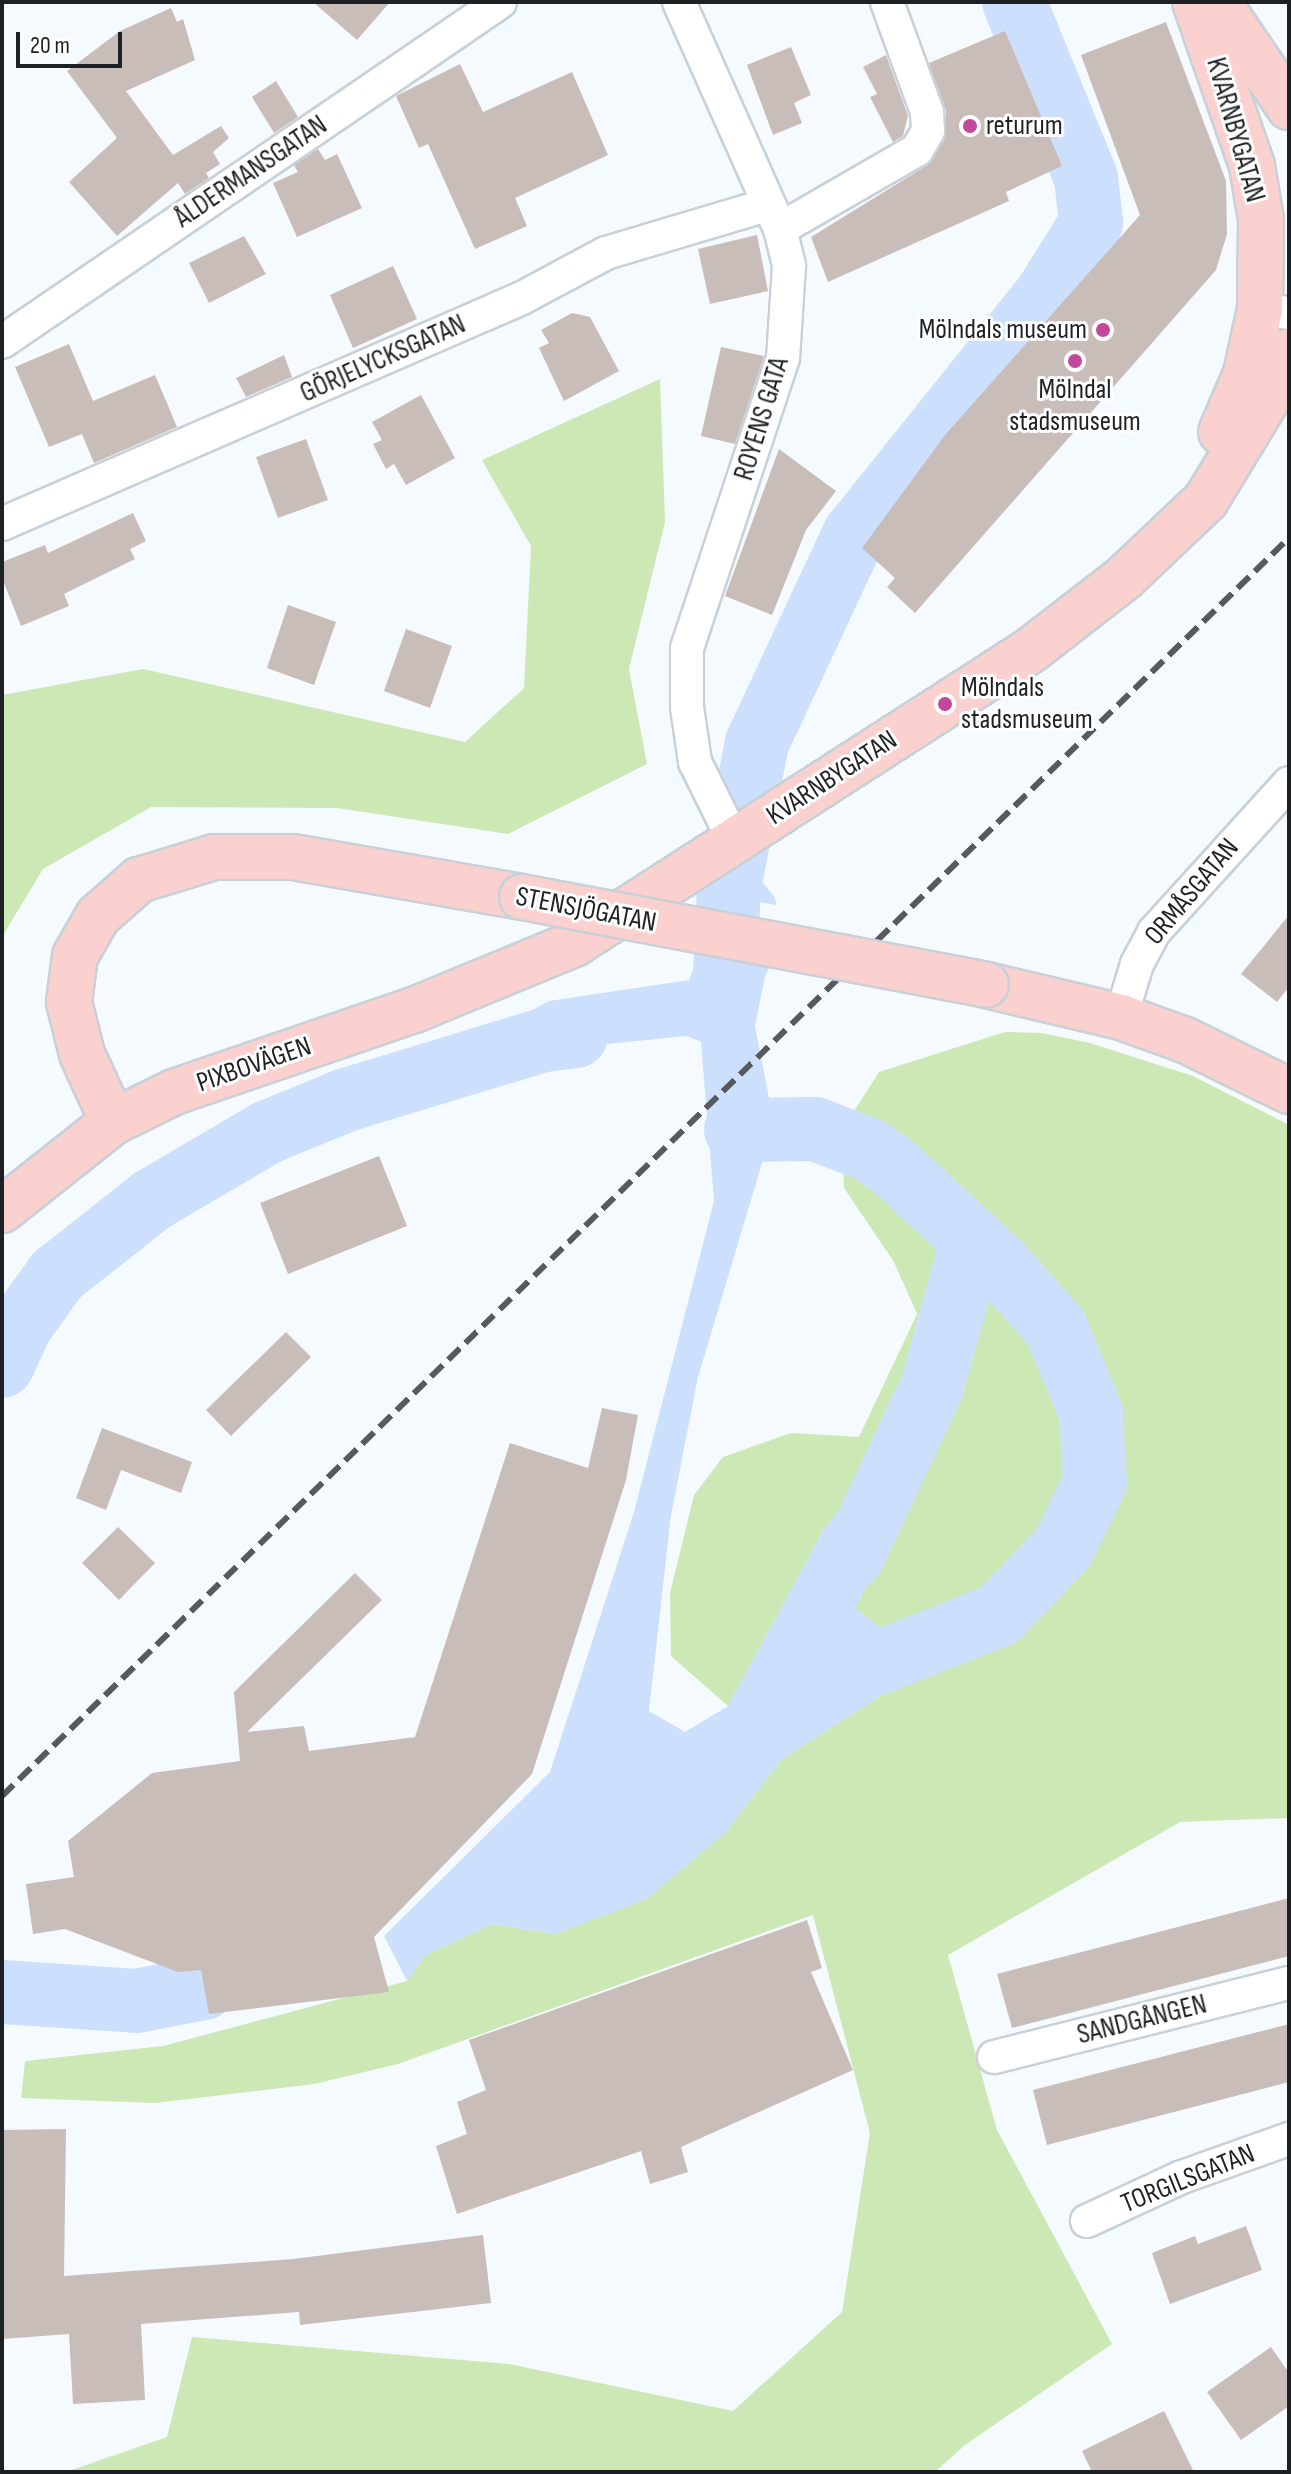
<!DOCTYPE html>
<html>
<head>
<meta charset="utf-8">
<style>
  body { margin:0 }
  #map { position:relative; width:1291px; height:2474px; overflow:hidden; background:#f5faff; font-family:"Sofia Sans Condensed",sans-serif }
  div>[style] { position:absolute }
  [style*='--x'] { left:calc(var(--x)*1px); top:calc(var(--y)*1px); width:calc(var(--w)*1px); rotate:calc(var(--a)*1deg) }
  .green>* { inset:0; background:#cce8b4 }
  .water>* { inset:0; background:#cce0fe }
  .pier>* { inset:0; background:#f5faff }
  .river>* { height:64px; margin:-32px; padding:0 32px; transform-origin:32px; border-radius:32px; background:#cce0fe }
  .building>* { inset:0; background:#c8bdb9 }
  .roads { filter:drop-shadow(2px 0 #c8d0d8) drop-shadow(-2px 0 #c8d0d8) drop-shadow(0 2px #c8d0d8) drop-shadow(0 -2px #c8d0d8) }
  .street>* { height:32px; margin:-16px; padding:0 16px; transform-origin:16px; border-radius:16px; background:#fff }
  .secondary>* { height:44px; margin:-22px; padding:0 22px; transform-origin:22px; border-radius:22px; background:#fad1cf }
  .rail>* { height:6px; margin-top:-3px; transform-origin:0; background:repeating-linear-gradient(90deg,#565a5d 0 16px,transparent 0 24px) }
  .bridges { filter:drop-shadow(2px 0 #c8d0d8) drop-shadow(-2px 0 #c8d0d8) drop-shadow(0 2px #c8d0d8) drop-shadow(0 -2px #c8d0d8) }
  .secondary-bridge>* { height:44px; margin:-22px; padding:0 22px; transform-origin:22px; border-radius:22px; background:#fad1cf }
  .dots>* { width:22px; height:22px; translate:-50% -50%; box-sizing:border-box; border:4px solid #fff; border-radius:50% }
  span { translate:-50% -50%; white-space:nowrap; text-align:center; line-height:1.15; -webkit-text-stroke:6px #fff; paint-order:stroke }
  .poi-label { font-size:28px; color:#1e2124 }
  .left { translate:0 -50%; text-align:left }
  .right { translate:-100% -50%; text-align:right }
  .street-label { font-size:28px; color:#1e2124 }
  .frame { position:absolute; inset:0; border:4px solid #1e2124; pointer-events:none }
  .scale { position:absolute; left:16px; top:32px; width:106px; height:36px; box-sizing:border-box; border:4px solid #1e2124; border-top:0; padding-left:10px; font-size:24px; line-height:28px; white-space:nowrap; color:#1e2124; -webkit-text-stroke:6px #fff; paint-order:stroke }
</style>
</head>
<body>
<div id="map">
  <div class="green">
    <div style="clip-path:polygon(660px 379px,665px 522px,629px 669px,647px 764px,508px 834px,337px 808px,151px 807px,43px 869px,2px 937px,2px 695px,143px 669px,465px 742px,524px 688px,531px 546px,482px 460px)"></div>
    <div style="clip-path:polygon(1005px 1032px,1042px 1033px,1090px 1043px,1193px 1076px,1289px 1125px,1289px 1818px,1180px 1822px,948px 1955px,997px 2130px,1112px 2344px,965px 2445px,935px 2472px,66px 2472px,167px 2437px,192px 2337px,509px 2364px,733px 2411px,842px 2312px,870px 2133px,813px 1915px,398px 2064px,314px 2084px,155px 2103px,21px 2098px,25px 2061px,163px 2046px,407px 1981px,425px 1955px,492px 1924px,556px 1934px,726px 1832px,781px 1760px,896px 1686px,914px 1654px,854px 1608px,893px 1539px,825px 1527px,728px 1706px,671px 1656px,670px 1593px,694px 1495px,723px 1457px,791px 1433px,859px 1437px,917px 1314px,894px 1262px,844px 1188px,842px 1130px,879px 1072px)"></div>
  </div>
  <div class="water">
    <div style="clip-path:polygon(742px 875px,760px 880px,774px 896px,786px 932px,765px 976px,755px 1026px,772px 1113px,762px 1163px,698px 1377px,671px 1515px,649px 1711px,685px 1732px,728px 1706px,825px 1527px,877px 1467px,904px 1486px,893px 1539px,855px 1608px,914px 1654px,896px 1686px,781px 1760px,726px 1832px,647px 1899px,556px 1934px,492px 1924px,426px 1955px,407px 1981px,384px 1936px,550px 1772px,634px 1512px,714px 1201px,701px 1042px,687px 1036px,597px 1045px,512px 1071px,474px 1041px,549px 1001px,689px 980px,724px 887px)"></div>
  </div>
  <div class="pier">
    <div style="clip-path:polygon(717px 895px,782px 906px,790px 932px,696px 951px)"></div>
  </div>
  <div class="river">
    <div style="--x:725;--y:973;--w:85;--a:-87.3"></div>
    <div style="--x:729;--y:888;--w:148;--a:-79.1"></div>
    <div style="--x:757;--y:743;--w:230;--a:-65"></div>
    <div style="--x:854;--y:535;--w:305;--a:-51.3"></div>
    <div style="--x:1045;--y:297;--w:87;--a:-58.1"></div>
    <div style="--x:1091;--y:223;--w:45;--a:-96.3"></div>
    <div style="--x:1086;--y:178;--w:190;--a:-112.2"></div>
    <div style="--x:736;--y:1130;--w:79;--a:-0.7"></div>
    <div style="--x:815;--y:1129;--w:59;--a:20.9"></div>
    <div style="--x:870;--y:1150;--w:31;--a:36"></div>
    <div style="--x:895;--y:1168;--w:142;--a:42.7"></div>
    <div style="--x:999;--y:1264;--w:86;--a:48.3"></div>
    <div style="--x:1056;--y:1328;--w:92;--a:67.6"></div>
    <div style="--x:1091;--y:1413;--w:69;--a:86.7"></div>
    <div style="--x:1095;--y:1482;--w:73;--a:115.9"></div>
    <div style="--x:1063;--y:1548;--w:93;--a:133.7"></div>
    <div style="--x:999;--y:1615;--w:186;--a:158.5"></div>
    <div style="--x:2;--y:1366;--w:45;--a:-65.1"></div>
    <div style="--x:21;--y:1325;--w:62;--a:-54.2"></div>
    <div style="--x:57;--y:1275;--w:121;--a:-38.3"></div>
    <div style="--x:152;--y:1200;--w:134;--a:-30.4"></div>
    <div style="--x:268;--y:1132;--w:84;--a:-22.3"></div>
    <div style="--x:346;--y:1100;--w:207;--a:-16.9"></div>
    <div style="--x:544;--y:1040;--w:32;--a:-7"></div>
    <div style="--x:852;--y:1557;--w:188;--a:-64.8"></div>
    <div style="--x:932;--y:1387;--w:150;--a:-74.6"></div>
    <div style="--x:2;--y:1992;--w:134;--a:3.8"></div>
    <div style="--x:136;--y:2001;--w:69;--a:-10.8"></div>
  </div>
  <div class="building">
    <div style="clip-path:polygon(313px 2px,390px 2px,357px 40px)"></div>
    <div style="clip-path:polygon(171px 8px,177px 22px,183px 19px,195px 60px,126px 91px,173px 155px,221px 126px,229px 138px,213px 152px,220px 164px,206px 173px,209px 178px,185px 194px,178px 183px,117px 236px,69px 182px,117px 138px,67px 71px,120px 31px)"></div>
    <div style="clip-path:polygon(1166px 22px,1226px 181px,1227px 234px,1216px 270px,915px 613px,887px 587px,895px 578px,862px 548px,945px 435px,1140px 215px,1081px 55px)"></div>
    <div style="clip-path:polygon(1005px 31px,1062px 166px,1006px 192px,1009px 201px,828px 282px,811px 237px,926px 166px,944px 141px,946px 111px,929px 63px)"></div>
    <div style="clip-path:polygon(791px 47px,811px 95px,794px 103px,802px 123px,773px 135px,747px 65px)"></div>
    <div style="clip-path:polygon(886px 55px,908px 116px,903px 136px,893px 142px,870px 97px,877px 94px,863px 67px)"></div>
    <div style="clip-path:polygon(460px 64px,483px 112px,572px 72px,608px 155px,515px 198px,527px 226px,475px 249px,428px 144px,419px 148px,396px 96px)"></div>
    <div style="clip-path:polygon(276px 81px,298px 117px,274px 133px,252px 97px)"></div>
    <div style="clip-path:polygon(318px 149px,325px 160px,337px 154px,362px 208px,297px 237px,273px 183px,298px 172px,294px 165px)"></div>
    <div style="clip-path:polygon(757px 235px,768px 291px,710px 304px,698px 249px)"></div>
    <div style="clip-path:polygon(244px 236px,266px 274px,209px 303px,189px 263px)"></div>
    <div style="clip-path:polygon(393px 266px,417px 319px,353px 348px,330px 295px)"></div>
    <div style="clip-path:polygon(572px 313px,590px 317px,619px 371px,564px 401px,539px 348px,549px 343px,541px 330px)"></div>
    <div style="clip-path:polygon(69px 344px,93px 401px,155px 375px,177px 427px,94px 463px,82px 434px,49px 447px,15px 367px)"></div>
    <div style="clip-path:polygon(721px 347px,764px 356px,735px 444px,701px 436px)"></div>
    <div style="clip-path:polygon(284px 355px,292px 377px,246px 397px,236px 378px)"></div>
    <div style="clip-path:polygon(421px 395px,455px 458px,406px 485px,394px 464px,386px 469px,373px 444px,382px 440px,372px 422px)"></div>
    <div style="clip-path:polygon(306px 439px,328px 500px,278px 518px,256px 457px)"></div>
    <div style="clip-path:polygon(779px 449px,836px 491px,806px 530px,772px 615px,725px 596px)"></div>
    <div style="clip-path:polygon(133px 513px,146px 541px,130px 549px,135px 559px,64px 594px,69px 606px,21px 626px,2px 578px,2px 562px,45px 545px,48px 553px)"></div>
    <div style="clip-path:polygon(288px 605px,336px 622px,314px 685px,267px 668px)"></div>
    <div style="clip-path:polygon(406px 629px,452px 646px,430px 708px,384px 691px)"></div>
    <div style="clip-path:polygon(1289px 915px,1289px 987px,1277px 1002px,1241px 974px)"></div>
    <div style="clip-path:polygon(379px 1156px,407px 1226px,288px 1274px,260px 1203px)"></div>
    <div style="clip-path:polygon(286px 1332px,311px 1357px,231px 1436px,206px 1410px)"></div>
    <div style="clip-path:polygon(602px 1408px,638px 1415px,626px 1480px,532px 1774px,374px 1937px,389px 1992px,209px 2014px,201px 1970px,178px 1972px,65px 1929px,33px 1934px,26px 1884px,74px 1877px,68px 1841px,152px 1773px,240px 1761px,234px 1692px,355px 1573px,382px 1600px,247px 1732px,304px 1726px,309px 1751px,415px 1737px,510px 1443px,588px 1468px)"></div>
    <div style="clip-path:polygon(102px 1428px,192px 1462px,181px 1493px,121px 1470px,106px 1510px,76px 1498px)"></div>
    <div style="clip-path:polygon(118px 1527px,155px 1563px,119px 1600px,82px 1563px)"></div>
    <div style="clip-path:polygon(1289px 1898px,1289px 1956px,1012px 2028px,997px 1974px)"></div>
    <div style="clip-path:polygon(807px 1920px,822px 1968px,811px 1972px,853px 2070px,681px 2147px,688px 2172px,650px 2184px,641px 2151px,457px 2214px,436px 2146px,467px 2134px,457px 2102px,486px 2090px,469px 2040px)"></div>
    <div style="clip-path:polygon(1289px 2024px,1289px 2082px,1047px 2145px,1033px 2090px)"></div>
    <div style="clip-path:polygon(66px 2129px,64px 2276px,293px 2259px,483px 2235px,491px 2303px,300px 2325px,299px 2312px,141px 2324px,145px 2400px,73px 2404px,69px 2334px,2px 2339px,2px 2130px)"></div>
    <div style="clip-path:polygon(1246px 2226px,1262px 2270px,1170px 2304px,1152px 2253px,1195px 2236px,1198px 2244px)"></div>
    <div style="clip-path:polygon(1271px 2347px,1289px 2373px,1289px 2406px,1241px 2440px,1207px 2392px)"></div>
    <div style="clip-path:polygon(1164px 2411px,1194px 2472px,1092px 2472px,1082px 2451px)"></div>
  </div>
  <div class="roads">
    <div class="street">
      <div style="--x:679;--y:2;--w:248;--a:66"></div>
      <div style="--x:780;--y:229;--w:38;--a:76"></div>
      <div style="--x:789;--y:266;--w:92;--a:93.7"></div>
      <div style="--x:783;--y:358;--w:306;--a:108.3"></div>
      <div style="--x:687;--y:649;--w:58;--a:90"></div>
      <div style="--x:687;--y:707;--w:56;--a:81.7"></div>
      <div style="--x:695;--y:762;--w:88;--a:63.7"></div>
      <div style="--x:780;--y:229;--w:158;--a:-30"></div>
      <div style="--x:917;--y:150;--w:22;--a:-60"></div>
      <div style="--x:928;--y:131;--w:19;--a:-93"></div>
      <div style="--x:927;--y:112;--w:117;--a:-110"></div>
      <div style="--x:1260;--y:309;--w:29;--a:8"></div>
      <div style="--x:2;--y:342;--w:603;--a:-34.32"></div>
      <div style="--x:2;--y:524;--w:567;--a:-23.49"></div>
      <div style="--x:522;--y:298;--w:95;--a:-28.2"></div>
      <div style="--x:606;--y:253;--w:168;--a:-16.6"></div>
      <div style="--x:1121;--y:1017;--w:55;--a:-73.2"></div>
      <div style="--x:1137;--y:964;--w:36;--a:-62"></div>
      <div style="--x:1154;--y:932;--w:201;--a:-47.8"></div>
      <div style="--x:994;--y:2057;--w:304;--a:-14.1"></div>
      <div style="--x:1087;--y:2221;--w:105;--a:-24.9"></div>
      <div style="--x:1182;--y:2177;--w:114;--a:-19.6"></div>
    </div>
    <div class="secondary">
      <div style="--x:1195;--y:2;--w:174;--a:70.8"></div>
      <div style="--x:1252;--y:166;--w:55;--a:80.5"></div>
      <div style="--x:1261;--y:220;--w:89;--a:90.6"></div>
      <div style="--x:1260;--y:309;--w:66;--a:102.2"></div>
      <div style="--x:1246;--y:374;--w:63;--a:113.3"></div>
      <div style="--x:1218;--y:2;--w:127;--a:55.9"></div>
      <div style="--x:986;--y:985;--w:139;--a:13.3"></div>
      <div style="--x:1121;--y:1017;--w:68;--a:19.8"></div>
      <div style="--x:1185;--y:1040;--w:116;--a:26.1"></div>
      <div style="--x:113;--y:1122;--w:75;--a:-114.5"></div>
      <div style="--x:82;--y:1054;--w:54;--a:-104"></div>
      <div style="--x:69;--y:1002;--w:46;--a:-82.6"></div>
      <div style="--x:75;--y:956;--w:46;--a:-60.1"></div>
      <div style="--x:98;--y:916;--w:55;--a:-41.3"></div>
      <div style="--x:139;--y:880;--w:78;--a:-17"></div>
      <div style="--x:214;--y:857;--w:79;--a:0"></div>
      <div style="--x:293;--y:857;--w:232;--a:9.9"></div>
      <div style="--x:2;--y:1210;--w:142;--a:-38.4"></div>
      <div style="--x:113;--y:1122;--w:68;--a:-26.2"></div>
      <div style="--x:174;--y:1092;--w:254;--a:-18.9"></div>
      <div style="--x:414;--y:1010;--w:173;--a:-22.4"></div>
      <div style="--x:574;--y:944;--w:543;--a:-32.75"></div>
      <div style="--x:1031;--y:650;--w:119;--a:-37.8"></div>
      <div style="--x:1125;--y:577;--w:112;--a:-43.5"></div>
      <div style="--x:1206;--y:500;--w:135;--a:-58.7"></div>
      <div style="--x:1276;--y:385;--w:36;--a:-69"></div>
    </div>
  </div>
  <div class="rail">
    <div style="--x:2;--y:1796;--w:1800;--a:-44.35"></div>
  </div>
  <div class="bridges">
    <div class="secondary-bridge">
      <div style="--x:522;--y:897;--w:472;--a:10.7"></div>
    </div>
  </div>
  <div class="dots">
    <div style="left:970px;top:126px;background:#c2489a"></div>
    <div style="left:1103px;top:330px;background:#c2489a"></div>
    <div style="left:1075px;top:361px;background:#c2489a"></div>
    <div style="left:945px;top:704px;background:#c2489a"></div>
  </div>
  <div class="poi-label">
    <span class="left" style="left:986px;top:126px">returum</span>
    <span class="right" style="left:1087px;top:330px">Mölndals museum</span>
    <span style="left:1075px;top:406px">Mölndal<br>stadsmuseum</span>
    <span class="left" style="left:961px;top:704px">Mölndals<br>stadsmuseum</span>
  </div>
  <div class="street-label">
    <span style="left:1235px;top:130px;rotate:74deg">KVARNBYGATAN</span>
    <span style="left:251px;top:172px;rotate:-34deg">ÅLDERMANSGATAN</span>
    <span style="left:383px;top:359px;rotate:-24deg">GÖRJELYCKSGATAN</span>
    <span style="left:762px;top:419px;rotate:-73deg">ROYENS GATA</span>
    <span style="left:832px;top:778px;rotate:-33deg">KVARNBYGATAN</span>
    <span style="left:1192px;top:892px;rotate:-50deg">ORMÅSGATAN</span>
    <span style="left:586px;top:910px;rotate:11deg">STENSJÖGATAN</span>
    <span style="left:254px;top:1065px;rotate:-19deg">PIXBOVÄGEN</span>
    <span style="left:1142px;top:2020px;rotate:-14deg">SANDGÅNGEN</span>
    <span style="left:1188px;top:2179px;rotate:-22deg">TORGILSGATAN</span>
  </div>
  <div class="frame"></div>
  <div class="scale">20 m</div>
</div>
</body>
</html>
